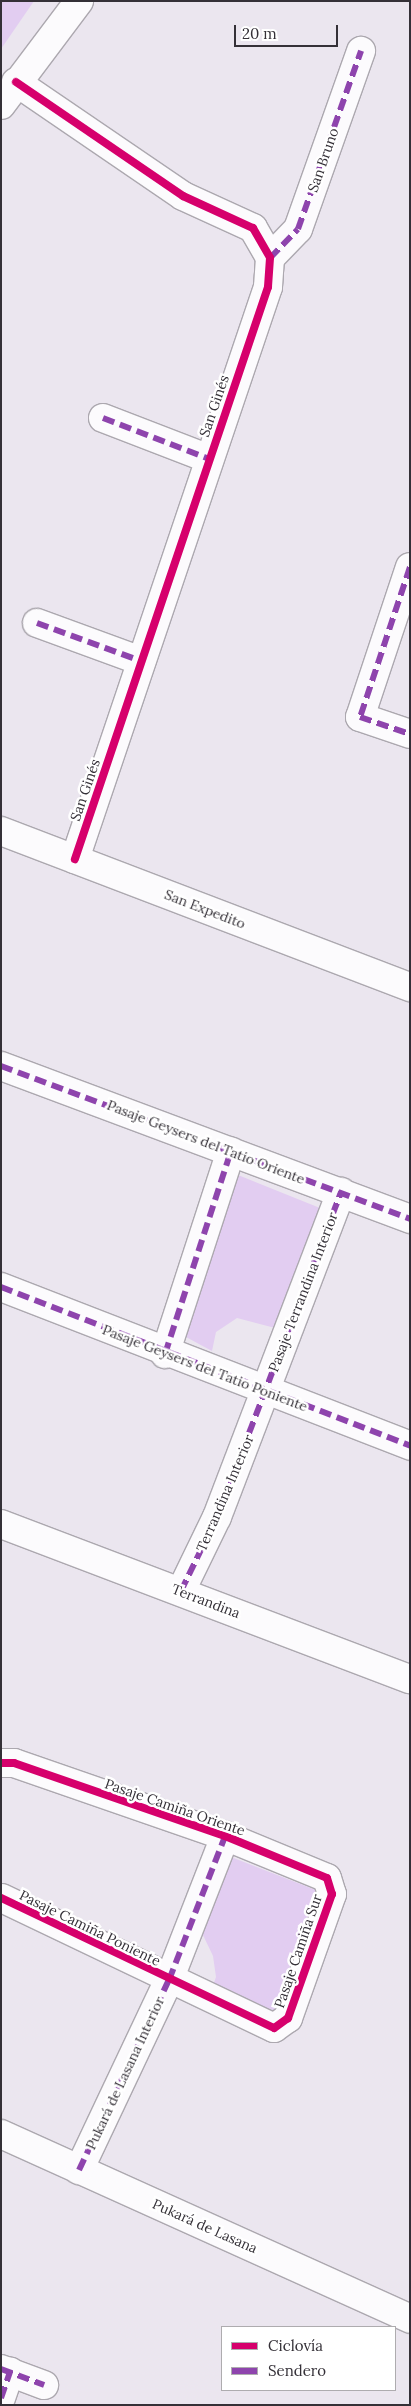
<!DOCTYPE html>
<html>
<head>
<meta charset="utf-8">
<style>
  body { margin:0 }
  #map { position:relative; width:411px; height:2406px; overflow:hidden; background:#ebe6ef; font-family:Lora,serif }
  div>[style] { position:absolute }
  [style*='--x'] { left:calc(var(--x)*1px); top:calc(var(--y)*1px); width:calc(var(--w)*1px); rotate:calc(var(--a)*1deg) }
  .green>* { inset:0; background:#e2cdf1 }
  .roads { filter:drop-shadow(1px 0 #aca8af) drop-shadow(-1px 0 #aca8af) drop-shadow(0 1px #aca8af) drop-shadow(0 -1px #aca8af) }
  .minor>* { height:28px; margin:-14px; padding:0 14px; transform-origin:14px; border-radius:14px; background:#fcfbfd }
  .quiet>* { height:6px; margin-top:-3px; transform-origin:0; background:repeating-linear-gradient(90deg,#8e44ad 0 12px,transparent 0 18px) }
  .cycleway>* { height:8px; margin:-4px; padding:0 4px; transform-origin:4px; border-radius:4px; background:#d6006c }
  span { translate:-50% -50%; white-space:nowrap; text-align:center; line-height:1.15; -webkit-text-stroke:5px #fff; paint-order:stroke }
  .street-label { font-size:14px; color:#343037 }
  .frame { position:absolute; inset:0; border:2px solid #343037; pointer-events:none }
  .legend { position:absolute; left:221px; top:2326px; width:175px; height:65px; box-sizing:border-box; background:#fff; border:1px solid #aeacaf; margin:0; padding:6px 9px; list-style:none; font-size:15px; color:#343037 }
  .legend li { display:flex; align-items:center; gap:10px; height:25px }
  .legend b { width:25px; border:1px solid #aeacaf }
  .scale { position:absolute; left:234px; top:25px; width:104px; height:22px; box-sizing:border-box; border:2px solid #343037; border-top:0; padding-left:6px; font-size:15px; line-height:18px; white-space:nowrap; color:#343037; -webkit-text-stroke:4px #fff; paint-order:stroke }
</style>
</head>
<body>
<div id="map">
  <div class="green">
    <div style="clip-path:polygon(1px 1px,34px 1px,1px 49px)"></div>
    <div style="clip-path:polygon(238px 1175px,325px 1210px,279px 1329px,237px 1318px,216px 1332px,212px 1351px,186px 1337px)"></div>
    <div style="clip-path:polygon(231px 1857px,326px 1894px,278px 2018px,211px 1991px,216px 1977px,213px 1956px,202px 1933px)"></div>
  </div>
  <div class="roads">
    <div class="minor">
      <div style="--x:16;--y:82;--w:202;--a:34.3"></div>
      <div style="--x:183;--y:196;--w:77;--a:24.6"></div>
      <div style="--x:253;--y:228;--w:34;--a:60"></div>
      <div style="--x:270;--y:258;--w:29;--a:94"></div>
      <div style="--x:268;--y:287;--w:604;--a:108.65"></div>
      <div style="--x:1;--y:105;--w:130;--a:-53.1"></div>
      <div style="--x:270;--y:258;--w:40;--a:-46"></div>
      <div style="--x:298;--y:229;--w:189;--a:-70.5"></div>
      <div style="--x:103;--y:418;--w:114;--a:21.1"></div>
      <div style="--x:410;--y:567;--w:158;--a:108.4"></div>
      <div style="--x:360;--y:717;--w:53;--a:18.8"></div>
      <div style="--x:37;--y:623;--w:111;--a:20.1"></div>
      <div style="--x:1;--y:831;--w:438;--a:20.9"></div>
      <div style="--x:1;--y:1066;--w:437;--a:20.5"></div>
      <div style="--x:1;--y:1287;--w:439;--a:21.2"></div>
      <div style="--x:165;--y:1354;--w:213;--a:-72"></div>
      <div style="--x:1;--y:1524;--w:437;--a:20.8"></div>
      <div style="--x:181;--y:1591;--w:82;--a:-64.1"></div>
      <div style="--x:217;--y:1517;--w:348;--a:-69.1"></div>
      <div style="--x:1;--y:1763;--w:13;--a:0"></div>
      <div style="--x:14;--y:1763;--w:223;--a:19.1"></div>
      <div style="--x:225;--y:1836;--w:110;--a:22.4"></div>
      <div style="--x:327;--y:1878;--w:17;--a:73"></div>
      <div style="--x:332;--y:1894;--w:132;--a:109.5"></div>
      <div style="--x:288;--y:2018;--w:17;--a:144"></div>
      <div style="--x:274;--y:2028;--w:302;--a:-154.5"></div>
      <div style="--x:1;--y:2134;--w:449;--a:24.3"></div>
      <div style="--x:79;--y:2170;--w:210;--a:-64.7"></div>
      <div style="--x:169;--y:1980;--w:155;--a:-68.7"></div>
      <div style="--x:1;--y:2369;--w:46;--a:20.4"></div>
      <div style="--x:1;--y:2398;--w:28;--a:-71"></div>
    </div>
  </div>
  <div class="quiet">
    <div style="--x:270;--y:258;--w:40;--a:-46"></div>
    <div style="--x:298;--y:229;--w:189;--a:-70.5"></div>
    <div style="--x:103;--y:418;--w:114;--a:21.1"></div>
    <div style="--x:410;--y:567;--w:158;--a:108.4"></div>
    <div style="--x:360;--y:717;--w:53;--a:18.8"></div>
    <div style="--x:37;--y:623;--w:111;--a:20.1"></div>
    <div style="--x:1;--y:1066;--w:437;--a:20.5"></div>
    <div style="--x:1;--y:1287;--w:439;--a:21.2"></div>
    <div style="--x:165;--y:1354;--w:213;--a:-72"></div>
    <div style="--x:181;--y:1591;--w:82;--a:-64.1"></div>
    <div style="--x:217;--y:1517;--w:348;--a:-69.1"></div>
    <div style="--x:79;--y:2170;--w:210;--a:-64.7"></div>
    <div style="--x:169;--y:1980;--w:155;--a:-68.7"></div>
    <div style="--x:1;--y:2369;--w:46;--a:20.4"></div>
    <div style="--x:1;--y:2398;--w:28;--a:-71"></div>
  </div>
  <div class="cycleway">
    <div style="--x:16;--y:82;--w:202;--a:34.3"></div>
    <div style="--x:183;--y:196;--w:77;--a:24.6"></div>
    <div style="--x:253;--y:228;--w:34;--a:60"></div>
    <div style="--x:270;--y:258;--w:29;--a:94"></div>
    <div style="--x:268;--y:287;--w:604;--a:108.65"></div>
    <div style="--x:1;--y:1763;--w:13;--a:0"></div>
    <div style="--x:14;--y:1763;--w:223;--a:19.1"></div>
    <div style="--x:225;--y:1836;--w:110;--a:22.4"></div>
    <div style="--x:327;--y:1878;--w:17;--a:73"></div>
    <div style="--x:332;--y:1894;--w:132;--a:109.5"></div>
    <div style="--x:288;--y:2018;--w:17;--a:144"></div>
    <div style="--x:274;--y:2028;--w:302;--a:-154.5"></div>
  </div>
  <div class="street-label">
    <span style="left:323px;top:160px;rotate:-71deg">San Bruno</span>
    <span style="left:214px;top:406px;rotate:-71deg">San Ginés</span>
    <span style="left:85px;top:790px;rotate:-71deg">San Ginés</span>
    <span style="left:205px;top:909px;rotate:21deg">San Expedito</span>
    <span style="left:206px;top:1142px;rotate:21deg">Pasaje Geysers del Tatio Oriente</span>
    <span style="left:303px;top:1292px;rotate:-69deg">Pasaje Terrandina Interior</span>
    <span style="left:205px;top:1368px;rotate:21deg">Pasaje Geysers del Tatio Poniente</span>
    <span style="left:225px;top:1493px;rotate:-67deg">Terrandina Interior</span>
    <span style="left:206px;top:1601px;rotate:21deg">Terrandina</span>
    <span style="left:175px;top:1807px;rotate:19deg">Pasaje Camiña Oriente</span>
    <span style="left:90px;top:1928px;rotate:26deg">Pasaje Camiña Poniente</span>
    <span style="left:298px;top:1951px;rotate:-71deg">Pasaje Camiña Sur</span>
    <span style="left:125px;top:2073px;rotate:-65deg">Pukará de Lasana Interior</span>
    <span style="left:205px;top:2226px;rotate:24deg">Pukará de Lasana</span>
  </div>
  <div class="frame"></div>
  <ul class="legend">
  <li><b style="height:6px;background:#d6006c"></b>Ciclovía</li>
  <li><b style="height:6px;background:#8e44ad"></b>Sendero</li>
  </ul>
  <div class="scale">20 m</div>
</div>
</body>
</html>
